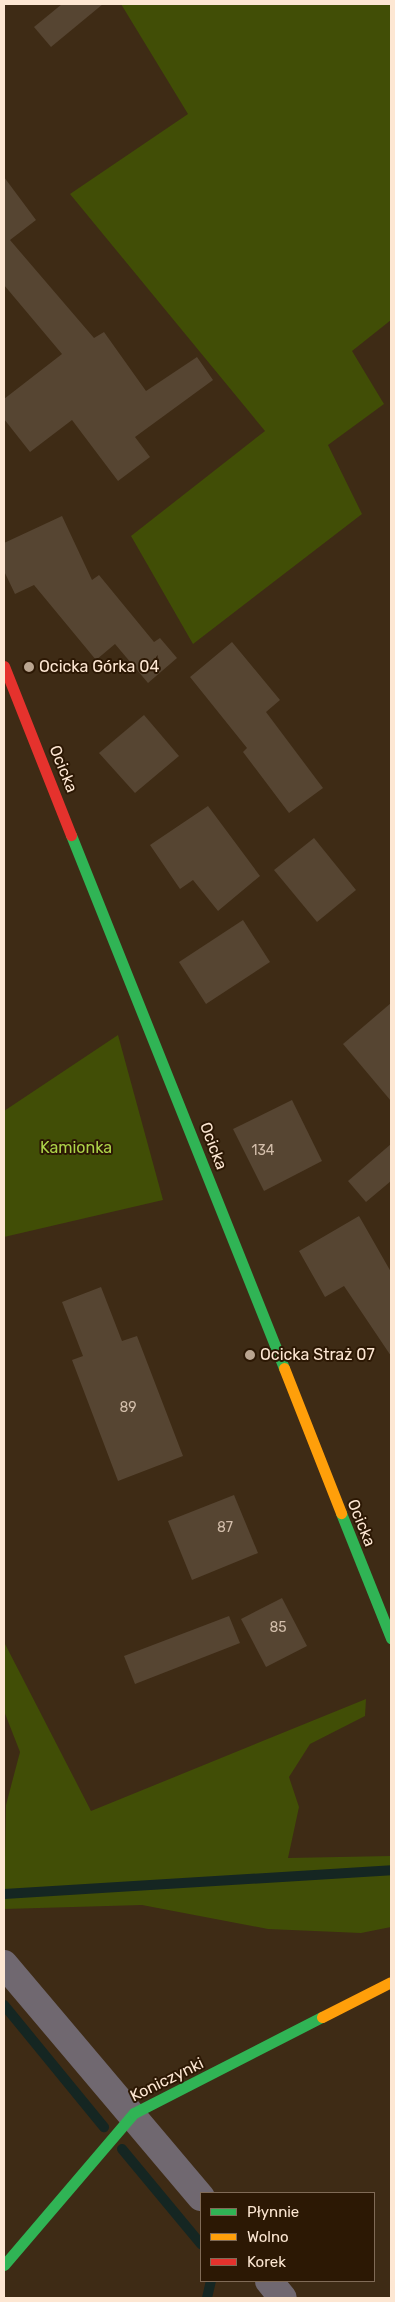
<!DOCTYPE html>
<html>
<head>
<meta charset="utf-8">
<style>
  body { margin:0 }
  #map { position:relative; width:395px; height:2302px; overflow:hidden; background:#3e2b15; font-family:Rubik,sans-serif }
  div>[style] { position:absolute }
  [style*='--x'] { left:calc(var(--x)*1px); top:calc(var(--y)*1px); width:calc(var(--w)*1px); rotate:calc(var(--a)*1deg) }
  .green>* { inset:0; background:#414e06 }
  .stream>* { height:10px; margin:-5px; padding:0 5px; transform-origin:5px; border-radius:5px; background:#152622 }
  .building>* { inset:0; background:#564532 }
  .street>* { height:28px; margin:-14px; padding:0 14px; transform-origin:14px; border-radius:14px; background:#706870 }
  .fast>* { height:11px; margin:-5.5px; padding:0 5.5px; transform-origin:5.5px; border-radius:5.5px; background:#30b455 }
  .slow>* { height:11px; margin:-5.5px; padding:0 5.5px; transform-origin:5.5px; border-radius:5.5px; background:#ff9f0a }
  .jam>* { height:11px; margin:-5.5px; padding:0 5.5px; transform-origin:5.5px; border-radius:5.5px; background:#e5322d }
  .dots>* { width:14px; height:14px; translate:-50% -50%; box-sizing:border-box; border:2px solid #2c1804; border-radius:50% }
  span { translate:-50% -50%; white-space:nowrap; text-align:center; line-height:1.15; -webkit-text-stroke:4px #2c1804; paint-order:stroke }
  .number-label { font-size:14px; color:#d3beab }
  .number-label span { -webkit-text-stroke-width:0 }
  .poi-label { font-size:16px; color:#fde7d3 }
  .left { translate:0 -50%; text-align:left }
  .street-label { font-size:16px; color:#fde7d3 }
  .park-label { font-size:16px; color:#add449 }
  .frame { position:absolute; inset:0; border:5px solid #fde7d3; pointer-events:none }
  .legend { position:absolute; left:200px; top:2192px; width:175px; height:90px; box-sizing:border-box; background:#2c1804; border:1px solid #806b57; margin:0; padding:6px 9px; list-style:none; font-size:15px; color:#fde7d3 }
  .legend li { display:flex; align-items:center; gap:10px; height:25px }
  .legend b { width:25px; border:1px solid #806b57 }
</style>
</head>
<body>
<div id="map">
  <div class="green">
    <div style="clip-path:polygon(121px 4px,391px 4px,391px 320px,352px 351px,384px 404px,328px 445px,362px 514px,193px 644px,131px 536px,265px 431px,70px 194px,188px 114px)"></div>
    <div style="clip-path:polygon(118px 1035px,163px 1200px,4px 1237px,4px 1111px)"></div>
    <div style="clip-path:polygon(4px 1642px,91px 1811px,366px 1699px,365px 1716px,310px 1744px,289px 1777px,299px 1807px,288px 1858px,391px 1856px,391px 1927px,361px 1933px,268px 1929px,142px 1905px,4px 1909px,6px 1805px,20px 1752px,4px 1711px)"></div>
  </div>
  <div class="stream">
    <div style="--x:4;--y:1894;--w:388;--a:-3.5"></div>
    <div style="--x:4;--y:2005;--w:158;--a:50.7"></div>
    <div style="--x:122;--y:2149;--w:124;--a:50.3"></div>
    <div style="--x:207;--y:2298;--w:17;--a:-77"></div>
  </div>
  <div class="building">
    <div style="clip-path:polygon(62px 4px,103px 4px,51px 47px,34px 27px)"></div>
    <div style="clip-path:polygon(4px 177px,36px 220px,10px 240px,94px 338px,104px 332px,146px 391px,197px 357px,213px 380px,135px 437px,150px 457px,118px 481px,72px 420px,30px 452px,4px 419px,4px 399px,62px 354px,4px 285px)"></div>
    <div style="clip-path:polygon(62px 516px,92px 580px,99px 575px,154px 642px,160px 638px,177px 658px,148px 683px,115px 644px,96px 660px,34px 585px,15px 594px,4px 571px,4px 543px)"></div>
    <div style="clip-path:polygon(232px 642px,280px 700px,266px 712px,323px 788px,289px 813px,243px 752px,247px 748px,190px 677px)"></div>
    <div style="clip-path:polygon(144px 715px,179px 756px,135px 793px,99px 753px)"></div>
    <div style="clip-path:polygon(208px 806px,260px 876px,218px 911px,193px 880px,180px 889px,150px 845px)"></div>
    <div style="clip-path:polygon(314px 838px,356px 890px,317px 922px,274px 870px)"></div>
    <div style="clip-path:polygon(243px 920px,270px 962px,206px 1004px,179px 962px)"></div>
    <div style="clip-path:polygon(391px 1003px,391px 1101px,343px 1044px)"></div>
    <div style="clip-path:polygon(292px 1100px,322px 1161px,264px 1191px,233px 1129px)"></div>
    <div style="clip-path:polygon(391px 1144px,391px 1181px,366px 1202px,348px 1181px)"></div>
    <div style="clip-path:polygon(359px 1216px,391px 1272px,391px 1356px,344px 1286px,325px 1297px,299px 1251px)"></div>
    <div style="clip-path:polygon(101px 1287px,122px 1341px,137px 1336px,183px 1456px,118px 1481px,72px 1360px,83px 1356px,62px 1302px)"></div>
    <div style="clip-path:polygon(234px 1495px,258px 1553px,192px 1580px,168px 1521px)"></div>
    <div style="clip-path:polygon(282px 1598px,307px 1646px,266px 1667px,241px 1619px)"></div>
    <div style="clip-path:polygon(229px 1616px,240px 1643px,135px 1684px,124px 1656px)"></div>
  </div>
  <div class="street">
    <div style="--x:4;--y:1964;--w:305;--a:49.8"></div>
    <div style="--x:269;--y:2281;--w:22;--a:51"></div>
  </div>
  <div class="fast">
    <div style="--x:71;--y:835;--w:574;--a:68.22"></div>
    <div style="--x:341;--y:1513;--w:135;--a:68.2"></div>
    <div style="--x:4;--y:2265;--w:200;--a:-49.5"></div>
    <div style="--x:134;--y:2113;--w:211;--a:-27.1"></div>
  </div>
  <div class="slow">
    <div style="--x:284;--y:1368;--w:156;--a:68.5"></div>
    <div style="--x:322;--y:2017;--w:77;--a:-26.9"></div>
  </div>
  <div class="jam">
    <div style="--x:4;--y:666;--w:182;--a:68.4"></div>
  </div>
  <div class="dots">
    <div style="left:29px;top:667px;background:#baa590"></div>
    <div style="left:250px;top:1355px;background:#baa590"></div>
  </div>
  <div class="number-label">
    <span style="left:263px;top:1151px">134</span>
    <span style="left:128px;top:1408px">89</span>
    <span style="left:225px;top:1528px">87</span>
    <span style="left:278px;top:1628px">85</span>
  </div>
  <div class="poi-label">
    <span class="left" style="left:39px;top:667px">Ocicka Górka 04</span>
    <span class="left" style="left:260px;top:1355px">Ocicka Straż 07</span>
  </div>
  <div class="street-label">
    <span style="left:63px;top:769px;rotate:68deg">Ocicka</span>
    <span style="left:213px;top:1146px;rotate:69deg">Ocicka</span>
    <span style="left:361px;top:1523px;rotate:68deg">Ocicka</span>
    <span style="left:167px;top:2080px;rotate:-26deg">Koniczynki</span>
  </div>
  <div class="park-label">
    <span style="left:76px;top:1148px">Kamionka</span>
  </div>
  <div class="frame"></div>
  <ul class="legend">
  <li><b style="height:6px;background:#30b455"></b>Płynnie</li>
  <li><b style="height:6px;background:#ff9f0a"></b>Wolno</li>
  <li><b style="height:6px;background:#e5322d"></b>Korek</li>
  </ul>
</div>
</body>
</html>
